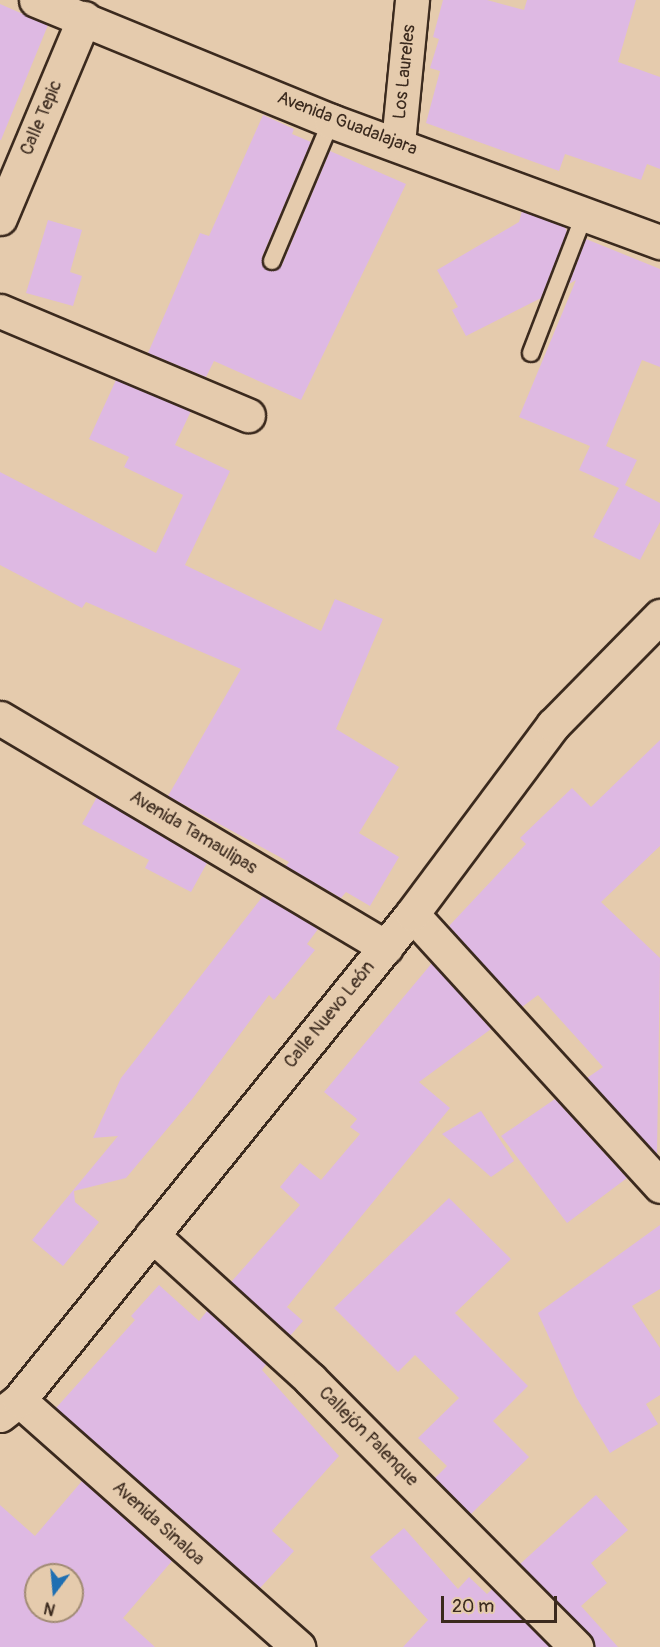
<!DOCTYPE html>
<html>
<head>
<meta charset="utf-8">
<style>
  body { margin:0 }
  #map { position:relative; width:660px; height:1647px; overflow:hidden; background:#e5cbad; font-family:Pangolin,sans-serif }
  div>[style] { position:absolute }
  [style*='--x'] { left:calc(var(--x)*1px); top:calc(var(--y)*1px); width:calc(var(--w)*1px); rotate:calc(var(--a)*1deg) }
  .building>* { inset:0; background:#deb9e3 }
  .roads { filter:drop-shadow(2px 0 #3b2a1e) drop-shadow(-2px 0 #3b2a1e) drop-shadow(0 2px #3b2a1e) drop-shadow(0 -2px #3b2a1e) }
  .service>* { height:16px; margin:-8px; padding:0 8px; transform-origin:8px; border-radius:8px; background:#e5cbad }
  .minor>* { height:33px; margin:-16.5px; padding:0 16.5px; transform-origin:16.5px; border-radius:16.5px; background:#e5cbad }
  span { translate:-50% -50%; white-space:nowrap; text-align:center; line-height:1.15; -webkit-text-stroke:4.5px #e5cbad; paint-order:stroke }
  .street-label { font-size:18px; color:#3b2a1e }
  .north { position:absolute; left:24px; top:1563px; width:60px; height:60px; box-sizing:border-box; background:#e5cbad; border:2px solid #a18b74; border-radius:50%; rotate:196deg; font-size:16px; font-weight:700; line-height:24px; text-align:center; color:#3b2a1e }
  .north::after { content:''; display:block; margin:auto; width:21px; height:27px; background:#1f6fb2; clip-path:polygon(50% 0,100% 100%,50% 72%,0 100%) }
  .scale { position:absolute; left:441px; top:1596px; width:116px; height:27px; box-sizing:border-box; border:3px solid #3b2a1e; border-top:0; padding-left:8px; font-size:18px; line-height:21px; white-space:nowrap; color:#3b2a1e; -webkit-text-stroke:4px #e5cbad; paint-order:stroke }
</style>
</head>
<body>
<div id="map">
  <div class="building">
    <div style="clip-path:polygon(443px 0,487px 0,524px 10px,527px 0,636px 0,618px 62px,660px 77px,660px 169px,647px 164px,641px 180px,565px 154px,559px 171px,426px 123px,440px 71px,430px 68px,439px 39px,433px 37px)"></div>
    <div style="clip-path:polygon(0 4px,48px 25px,1px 140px,0 140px)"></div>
    <div style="clip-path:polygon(263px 115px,294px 129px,292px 134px,311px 142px,262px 257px,267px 270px,274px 271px,282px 265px,330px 151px,406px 184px,301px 400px,214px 361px,206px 377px,148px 353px,200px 233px,209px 236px)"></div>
    <div style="clip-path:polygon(522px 211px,565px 227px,567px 232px,541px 298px,466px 336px,452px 310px,458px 307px,437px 270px,519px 222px)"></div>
    <div style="clip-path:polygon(48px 220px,82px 230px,70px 272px,82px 276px,73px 306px,26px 293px)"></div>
    <div style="clip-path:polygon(586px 239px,660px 269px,660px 367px,642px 360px,606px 446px,637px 460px,625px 485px,660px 503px,660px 522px,640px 560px,593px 537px,619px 488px,579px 470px,590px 446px,519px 417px,576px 280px,569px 284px)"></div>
    <div style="clip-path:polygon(116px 380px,191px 411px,175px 445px,230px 471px,185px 565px,321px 631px,335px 599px,383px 619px,336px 729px,399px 767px,359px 833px,399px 857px,370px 906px,346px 892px,341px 898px,286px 866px,289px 862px,168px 796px,241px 669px,86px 602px,82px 608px,0 565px,0 472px,156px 553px,183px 495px,124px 467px,129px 457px,89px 439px)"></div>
    <div style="clip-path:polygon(660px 740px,660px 846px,601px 902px,660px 958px,657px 1155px,587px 1078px,603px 1067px,538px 995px,522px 1007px,449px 926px,526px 844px,520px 838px,572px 788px,591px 807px)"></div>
    <div style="clip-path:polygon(97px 797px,207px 863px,191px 892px,145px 868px,149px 860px,82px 824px)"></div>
    <div style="clip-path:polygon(263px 896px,318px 929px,307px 944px,315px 950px,274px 1000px,269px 995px,193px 1098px,126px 1178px,74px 1191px,75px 1202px,99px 1222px,63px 1266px,32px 1240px,118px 1136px,93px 1138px,121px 1078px)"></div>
    <div style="clip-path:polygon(432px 963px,491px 1029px,419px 1082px,450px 1108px,287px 1307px,303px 1321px,290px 1336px,231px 1282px,300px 1205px,280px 1187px,300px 1163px,321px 1180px,360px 1134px,350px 1127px,357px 1119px,324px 1092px)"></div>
    <div style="clip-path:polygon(555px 1099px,627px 1178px,567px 1223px,501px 1136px)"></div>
    <div style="clip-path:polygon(481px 1111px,514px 1161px,491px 1177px,442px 1134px)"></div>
    <div style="clip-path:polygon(449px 1198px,511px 1259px,455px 1313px,528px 1386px,493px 1421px,529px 1457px,471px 1514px,435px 1478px,447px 1466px,418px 1438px,459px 1398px,415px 1355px,398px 1372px,334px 1308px)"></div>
    <div style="clip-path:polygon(660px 1225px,660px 1289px,632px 1306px,660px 1348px,660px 1395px,646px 1404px,658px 1424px,610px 1453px,576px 1397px,538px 1313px)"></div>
    <div style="clip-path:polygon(159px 1285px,199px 1321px,207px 1311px,266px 1364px,262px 1370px,339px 1456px,272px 1531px,294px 1551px,260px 1588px,56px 1408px,135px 1320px,131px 1316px)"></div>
    <div style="clip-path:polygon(evenodd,82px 1481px,172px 1561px,123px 1618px,155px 1647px,0 1647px,0 1505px,35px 1536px,82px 1481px,36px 1575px,72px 1575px,72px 1611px,36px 1611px,36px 1575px)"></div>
    <div style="clip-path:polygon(596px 1495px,628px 1530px,591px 1563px,607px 1583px,581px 1606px,618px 1647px,594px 1647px,589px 1634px,520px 1564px)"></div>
    <div style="clip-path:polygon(404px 1528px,458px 1589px,469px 1577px,487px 1594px,492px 1589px,550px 1647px,403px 1647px,428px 1620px,370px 1557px)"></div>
  </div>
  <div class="roads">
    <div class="service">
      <div style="--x:272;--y:261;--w:152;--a:-67.1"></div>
      <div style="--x:531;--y:353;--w:150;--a:-68.9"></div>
    </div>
    <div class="minor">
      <div style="--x:36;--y:0;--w:319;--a:22.3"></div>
      <div style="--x:331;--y:121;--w:351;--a:20.2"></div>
      <div style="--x:398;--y:143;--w:144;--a:-84.4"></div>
      <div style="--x:0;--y:218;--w:217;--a:-67.2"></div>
      <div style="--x:0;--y:311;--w:269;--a:22.8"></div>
      <div style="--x:0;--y:718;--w:449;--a:30.7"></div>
      <div style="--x:412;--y:914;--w:368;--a:47.6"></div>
      <div style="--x:152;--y:1235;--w:214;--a:42.3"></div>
      <div style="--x:310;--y:1379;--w:378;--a:45.2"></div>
      <div style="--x:19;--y:1400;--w:373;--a:41.5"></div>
      <div style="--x:0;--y:1415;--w:24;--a:-38"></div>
      <div style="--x:19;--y:1400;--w:625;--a:-51.04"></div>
      <div style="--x:412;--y:914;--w:236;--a:-53.3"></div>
      <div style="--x:553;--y:725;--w:153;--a:-45.5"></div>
    </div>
  </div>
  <div class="street-label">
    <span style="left:405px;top:72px;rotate:-84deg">Los Laureles</span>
    <span style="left:42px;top:118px;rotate:-67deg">Calle Tepic</span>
    <span style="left:347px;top:124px;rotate:21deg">Avenida Guadalajara</span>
    <span style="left:193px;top:833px;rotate:31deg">Avenida Tamaulipas</span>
    <span style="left:330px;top:1015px;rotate:-51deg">Calle Nuevo León</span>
    <span style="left:368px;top:1437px;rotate:45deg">Callejón Palenque</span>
    <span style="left:158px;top:1524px;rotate:42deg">Avenida Sinaloa</span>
  </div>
  <div class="north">N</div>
  <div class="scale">20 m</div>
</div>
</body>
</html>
